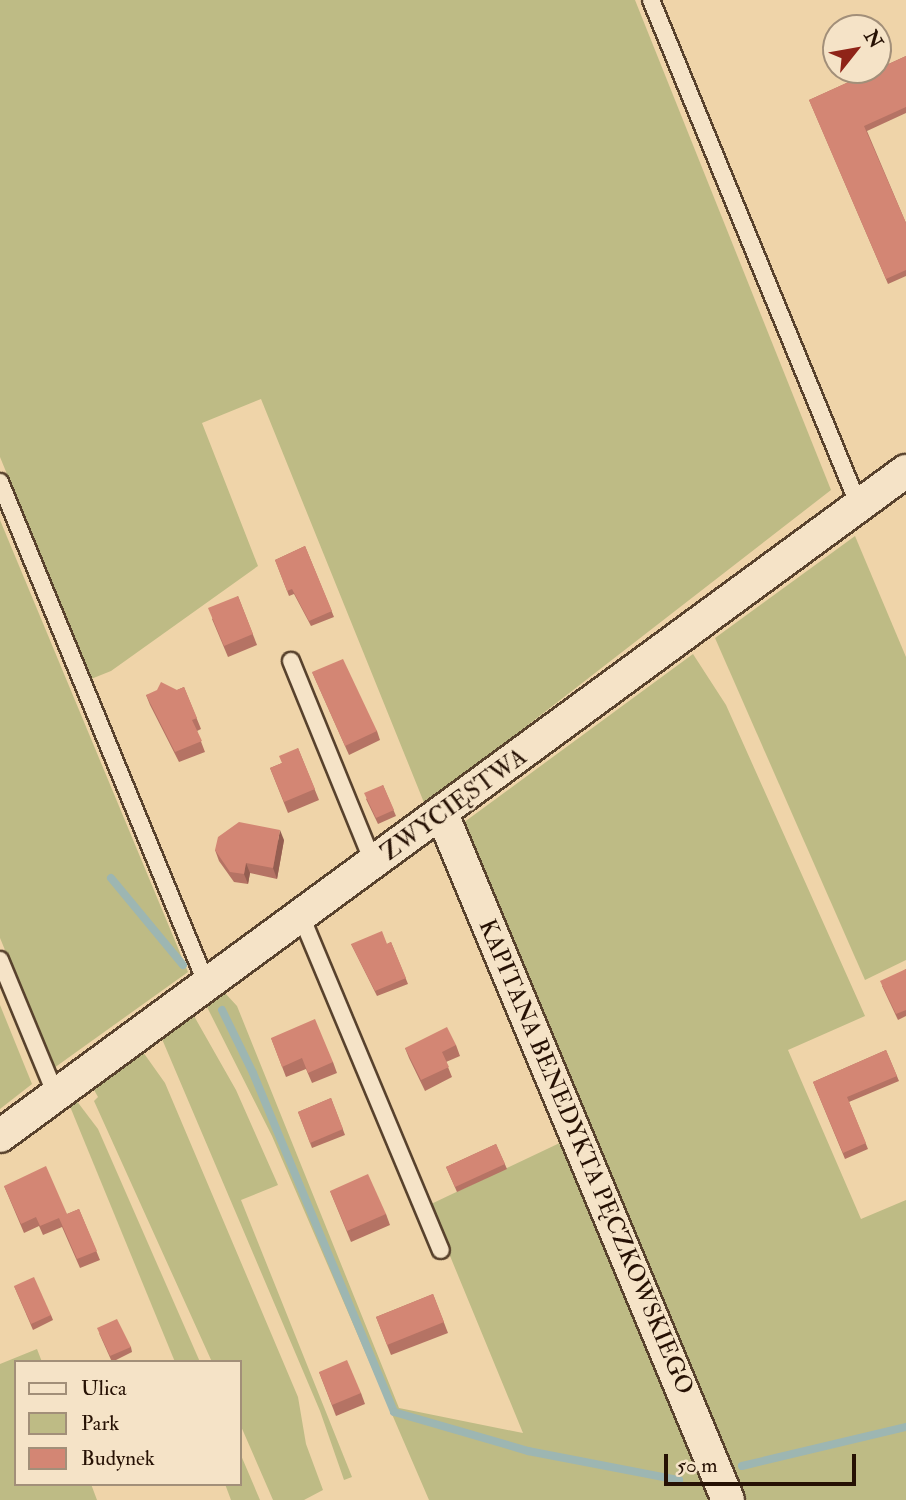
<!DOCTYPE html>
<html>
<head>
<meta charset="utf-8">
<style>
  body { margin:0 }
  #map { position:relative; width:906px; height:1500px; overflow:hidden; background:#efd4a9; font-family:"IM FELL Double Pica",serif }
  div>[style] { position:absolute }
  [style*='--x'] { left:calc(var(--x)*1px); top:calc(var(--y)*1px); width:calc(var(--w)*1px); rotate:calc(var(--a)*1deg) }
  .green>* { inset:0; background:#bebb85 }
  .stream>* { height:8px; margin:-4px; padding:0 4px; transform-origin:4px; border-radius:4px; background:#9db6b2 }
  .roads { filter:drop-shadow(2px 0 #58422d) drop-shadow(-2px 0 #58422d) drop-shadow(0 2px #58422d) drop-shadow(0 -2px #58422d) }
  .service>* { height:16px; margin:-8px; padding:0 8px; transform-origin:8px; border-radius:8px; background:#f5e3c7 }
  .minor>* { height:32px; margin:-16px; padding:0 16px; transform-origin:16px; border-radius:16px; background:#f5e3c7 }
  .wall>* { inset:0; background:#b57364 }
  .shaded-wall>* { inset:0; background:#945e51 }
  .building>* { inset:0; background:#d38674 }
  span { translate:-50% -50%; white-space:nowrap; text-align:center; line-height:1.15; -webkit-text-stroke:5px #f5e3c7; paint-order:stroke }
  .street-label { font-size:24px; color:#261104 }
  .legend { position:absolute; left:14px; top:1360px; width:228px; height:126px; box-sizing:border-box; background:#f5e3c7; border:2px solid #a28f79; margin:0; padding:9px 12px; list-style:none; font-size:21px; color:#261104 }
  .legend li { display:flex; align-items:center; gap:14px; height:35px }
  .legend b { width:35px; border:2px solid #a28f79 }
  .north { position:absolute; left:822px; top:14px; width:70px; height:70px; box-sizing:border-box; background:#f5e3c7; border:2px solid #a28f79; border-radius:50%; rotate:59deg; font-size:19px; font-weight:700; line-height:28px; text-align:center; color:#261104 }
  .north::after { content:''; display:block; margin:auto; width:24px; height:32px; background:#8f2418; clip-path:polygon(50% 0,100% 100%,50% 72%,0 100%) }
  .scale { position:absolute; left:664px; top:1454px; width:192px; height:32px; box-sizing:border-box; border:4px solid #261104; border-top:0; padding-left:9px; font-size:21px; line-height:24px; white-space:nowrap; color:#261104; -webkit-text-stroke:5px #f5e3c7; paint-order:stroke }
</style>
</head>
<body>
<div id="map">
  <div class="green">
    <div style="clip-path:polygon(0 0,635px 0,831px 490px,425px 805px,261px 399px,202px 423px,258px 566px,111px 671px,91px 679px,0 457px)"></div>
    <div style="clip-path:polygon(0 520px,188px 972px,54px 1068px,0 938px)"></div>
    <div style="clip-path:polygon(855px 536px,906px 657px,906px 960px,865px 980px,715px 638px)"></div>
    <div style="clip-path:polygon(693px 654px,726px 705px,865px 1016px,788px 1050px,861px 1219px,906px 1200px,906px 1500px,746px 1500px,463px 823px)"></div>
    <div style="clip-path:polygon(225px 993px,237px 1006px,399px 1408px,523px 1433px,429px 1205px,566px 1140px,708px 1500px,429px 1500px,272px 1136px,207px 1007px)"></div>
    <div style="clip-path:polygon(0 1005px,32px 1084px,0 1109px)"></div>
    <div style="clip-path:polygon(194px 1016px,236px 1090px,278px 1185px,241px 1200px,352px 1477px,344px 1480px,320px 1411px,162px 1039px)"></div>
    <div style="clip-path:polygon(143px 1052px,165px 1083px,298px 1397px,306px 1444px,323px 1490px,304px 1500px,273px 1500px,240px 1424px,240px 1362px,212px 1362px,94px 1101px,98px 1097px,93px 1088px)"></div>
    <div style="clip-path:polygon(76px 1100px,98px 1129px,200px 1362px,175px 1362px,69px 1104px)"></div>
    <div style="clip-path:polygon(37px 1349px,42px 1362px,16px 1362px,16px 1484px,91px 1484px,97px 1500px,0 1500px,0 1364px)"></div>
    <div style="clip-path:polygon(240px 1453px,260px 1500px,231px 1500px,225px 1484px,240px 1484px)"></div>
  </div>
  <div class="stream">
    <div style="--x:111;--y:878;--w:113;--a:50.4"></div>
    <div style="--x:222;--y:1010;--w:70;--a:63.8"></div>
    <div style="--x:253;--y:1073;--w:367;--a:67.4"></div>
    <div style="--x:394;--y:1412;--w:140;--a:16.2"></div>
    <div style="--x:528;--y:1451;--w:154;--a:10.9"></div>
    <div style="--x:742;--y:1466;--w:169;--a:-13.4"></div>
  </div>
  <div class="roads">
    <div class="service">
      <div style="--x:651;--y:0;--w:547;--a:67.65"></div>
      <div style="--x:0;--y:482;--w:544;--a:67.63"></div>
      <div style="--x:291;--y:661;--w:219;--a:67.8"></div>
      <div style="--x:301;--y:916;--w:362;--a:67.3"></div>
      <div style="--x:0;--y:960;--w:146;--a:67.5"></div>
    </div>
    <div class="minor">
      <div style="--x:442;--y:814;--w:743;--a:67.37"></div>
      <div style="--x:0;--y:1136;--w:1124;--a:-36.28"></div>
    </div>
  </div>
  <div class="wall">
    <div style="clip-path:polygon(906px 56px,906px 113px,867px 131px,906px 223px,906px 276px,888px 284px,809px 100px)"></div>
    <div style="clip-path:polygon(305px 546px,334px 617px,311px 626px,294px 594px,289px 596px,275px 560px)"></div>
    <div style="clip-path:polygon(238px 596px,257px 645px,228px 657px,212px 619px)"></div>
    <div style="clip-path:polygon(312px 672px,377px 731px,380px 740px,349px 755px)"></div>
    <div style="clip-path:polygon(184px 687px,201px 729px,197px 731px,205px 752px,179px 762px,150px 705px,146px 695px,177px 690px)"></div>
    <div style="clip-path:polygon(298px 748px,319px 800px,288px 813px,270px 768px,282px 763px)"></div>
    <div style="clip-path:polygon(383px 785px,396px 816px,378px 824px,366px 799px)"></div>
    <div style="clip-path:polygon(284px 840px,277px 879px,250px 873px,248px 884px,234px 882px,219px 861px,215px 850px)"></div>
    <div style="clip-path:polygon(391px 942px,408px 984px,377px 996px,351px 944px,387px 944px)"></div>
    <div style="clip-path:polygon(906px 969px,906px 1016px,898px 1020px,882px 986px)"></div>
    <div style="clip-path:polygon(271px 1038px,333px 1062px,337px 1073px,312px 1083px,306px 1069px,286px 1077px)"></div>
    <div style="clip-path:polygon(456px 1045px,460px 1056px,446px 1062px,452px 1077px,425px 1091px,409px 1058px,405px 1048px)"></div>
    <div style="clip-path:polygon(886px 1050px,899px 1081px,849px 1102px,868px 1149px,845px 1159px,813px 1082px)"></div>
    <div style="clip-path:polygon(331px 1098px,345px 1135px,312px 1148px,298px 1112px)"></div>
    <div style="clip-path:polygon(496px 1144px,507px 1169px,457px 1192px,446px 1167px)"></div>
    <div style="clip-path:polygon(4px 1186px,67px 1214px,79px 1209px,100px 1260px,80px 1268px,62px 1227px,43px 1235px,39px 1226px,24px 1233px)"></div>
    <div style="clip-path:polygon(330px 1191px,386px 1214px,390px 1225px,351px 1242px)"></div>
    <div style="clip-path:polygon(14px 1286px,51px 1315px,53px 1320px,33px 1330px)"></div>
    <div style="clip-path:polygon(433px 1294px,448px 1333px,391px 1355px,376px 1317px)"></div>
    <div style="clip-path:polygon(99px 1333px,131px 1347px,132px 1352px,112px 1362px)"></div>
    <div style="clip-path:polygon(319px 1372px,361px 1393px,365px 1404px,336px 1416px)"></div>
  </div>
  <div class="shaded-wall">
    <div style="clip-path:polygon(280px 830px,284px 840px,277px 879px,273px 868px)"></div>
    <div style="clip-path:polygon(246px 863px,250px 873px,248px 884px,244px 874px)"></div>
  </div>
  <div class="building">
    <div style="clip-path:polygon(906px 56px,906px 107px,864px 126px,906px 223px,906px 270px,886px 279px,809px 100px,875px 70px,878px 70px,878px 69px)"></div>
    <div style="clip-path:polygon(305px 546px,332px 611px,309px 621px,292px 589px,287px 591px,275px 560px)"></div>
    <div style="clip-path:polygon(238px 596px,253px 634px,224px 646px,208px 608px)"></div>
    <div style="clip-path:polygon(343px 659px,377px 731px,345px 746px,312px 672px)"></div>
    <div style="clip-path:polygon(161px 682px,177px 690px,184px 687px,197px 718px,192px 720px,202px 741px,175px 752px,146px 695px,157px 690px)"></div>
    <div style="clip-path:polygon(298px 748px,315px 789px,284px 802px,270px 768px,282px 763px,279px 756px)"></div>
    <div style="clip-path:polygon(383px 785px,394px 810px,376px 818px,364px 793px)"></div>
    <div style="clip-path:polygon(239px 822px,280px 830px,273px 868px,246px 863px,244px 874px,230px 872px,215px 850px,218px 837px)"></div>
    <div style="clip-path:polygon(382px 931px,387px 944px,391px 942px,406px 978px,375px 991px,351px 944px)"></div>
    <div style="clip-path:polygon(906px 969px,906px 1010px,896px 1014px,880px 981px)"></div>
    <div style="clip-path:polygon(315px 1019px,333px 1062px,308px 1073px,302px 1058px,282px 1067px,271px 1038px)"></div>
    <div style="clip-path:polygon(447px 1027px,456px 1045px,442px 1052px,449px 1067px,421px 1080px,405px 1048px)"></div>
    <div style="clip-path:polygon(886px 1050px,897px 1076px,847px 1097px,866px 1143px,843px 1153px,813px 1082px)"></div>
    <div style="clip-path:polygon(331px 1098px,343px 1129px,310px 1143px,298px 1112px)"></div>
    <div style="clip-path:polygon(496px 1144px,505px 1164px,455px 1187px,446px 1167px)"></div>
    <div style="clip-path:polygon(46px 1166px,67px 1214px,79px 1209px,97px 1251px,77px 1259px,59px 1218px,40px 1226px,36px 1217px,21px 1224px,4px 1186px)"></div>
    <div style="clip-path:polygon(368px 1174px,386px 1214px,347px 1231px,330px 1191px)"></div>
    <div style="clip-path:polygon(34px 1277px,51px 1315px,31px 1324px,14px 1286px)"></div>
    <div style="clip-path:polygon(433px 1294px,444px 1322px,387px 1345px,376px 1317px)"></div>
    <div style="clip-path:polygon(117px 1319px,131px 1347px,110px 1356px,97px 1328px)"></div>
    <div style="clip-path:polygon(347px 1360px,361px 1393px,332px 1405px,319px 1372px)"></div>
  </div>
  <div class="street-label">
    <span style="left:454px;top:805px;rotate:-36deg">ZWYCIĘSTWA</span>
    <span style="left:586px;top:1157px;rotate:67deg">KAPITANA BENEDYKTA PĘCZKOWSKIEGO</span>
  </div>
  <ul class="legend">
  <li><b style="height:9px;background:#f5e3c7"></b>Ulica</li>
  <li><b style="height:19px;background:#bebb85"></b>Park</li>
  <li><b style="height:19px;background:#d38674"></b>Budynek</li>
  </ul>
  <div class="north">N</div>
  <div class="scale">50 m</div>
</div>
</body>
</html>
